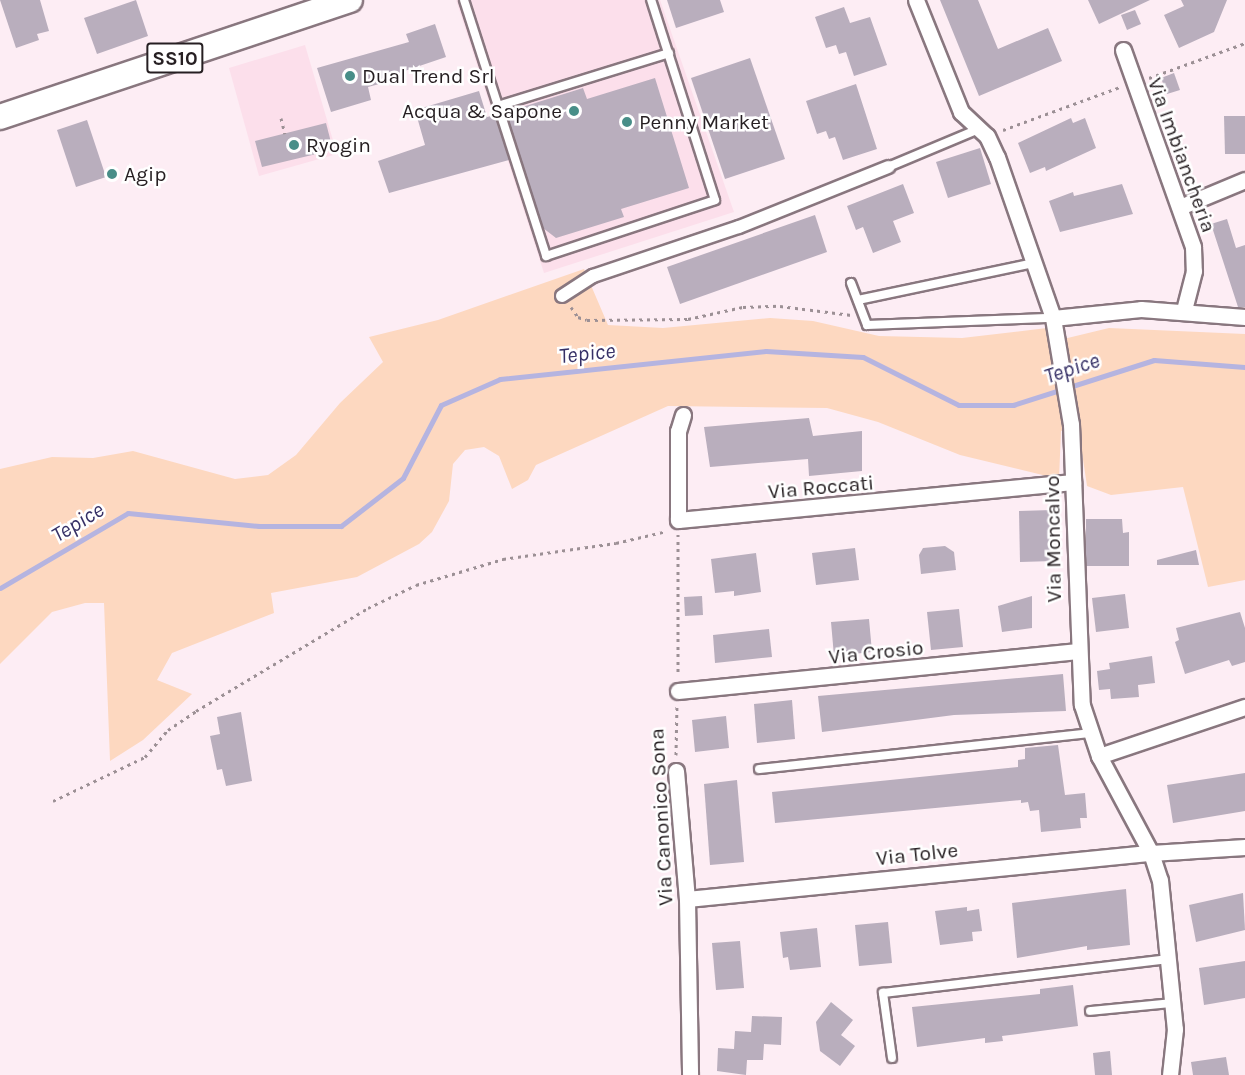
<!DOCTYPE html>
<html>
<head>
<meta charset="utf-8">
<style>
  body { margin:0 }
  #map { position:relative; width:1245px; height:1075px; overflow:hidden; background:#fdedf4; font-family:Karla,sans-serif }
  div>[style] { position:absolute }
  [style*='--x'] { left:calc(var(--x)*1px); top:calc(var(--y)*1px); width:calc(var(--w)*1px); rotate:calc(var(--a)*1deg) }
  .built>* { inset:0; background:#fcdfeb }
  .green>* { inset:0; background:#fdd8c0 }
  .stream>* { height:5px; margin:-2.5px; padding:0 2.5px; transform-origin:2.5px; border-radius:2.5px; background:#b5b4e0 }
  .building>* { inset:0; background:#b9aebd }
  .path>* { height:3px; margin-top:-1.5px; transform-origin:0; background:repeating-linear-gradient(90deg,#9c9095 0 3px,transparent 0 7.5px) }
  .roads { filter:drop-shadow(2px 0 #89777f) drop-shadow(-2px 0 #89777f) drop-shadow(0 2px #89777f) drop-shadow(0 -2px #89777f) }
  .service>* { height:8px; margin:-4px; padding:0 4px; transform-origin:4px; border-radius:4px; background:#fff }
  .pedestrian>* { height:12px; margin:-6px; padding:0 6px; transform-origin:6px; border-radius:6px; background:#fff }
  .minor>* { height:15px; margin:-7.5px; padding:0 7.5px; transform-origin:7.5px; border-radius:7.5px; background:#fff }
  .primary>* { height:24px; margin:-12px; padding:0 12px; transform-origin:12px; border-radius:12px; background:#fff }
  .dots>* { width:16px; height:16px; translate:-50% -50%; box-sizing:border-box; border:3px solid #fff; border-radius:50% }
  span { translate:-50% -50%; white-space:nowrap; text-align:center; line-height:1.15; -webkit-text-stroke:5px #fff; paint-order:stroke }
  .shield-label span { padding:2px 4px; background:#fff; border:2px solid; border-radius:4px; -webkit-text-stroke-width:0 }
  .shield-label { font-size:20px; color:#261f22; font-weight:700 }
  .poi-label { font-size:21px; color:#261f22 }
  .left { translate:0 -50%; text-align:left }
  .right { translate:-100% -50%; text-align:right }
  .street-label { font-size:21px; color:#261f22 }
  .water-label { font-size:22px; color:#363066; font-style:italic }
</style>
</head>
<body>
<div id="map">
  <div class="built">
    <div style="clip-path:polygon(456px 0,660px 0,734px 212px,544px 273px)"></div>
    <div style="clip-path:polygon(305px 45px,337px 154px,259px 176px,229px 68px)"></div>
  </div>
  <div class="green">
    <div style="clip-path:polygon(584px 269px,608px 325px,663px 328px,770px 318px,813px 321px,879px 336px,962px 338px,1047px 328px,1051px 342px,1109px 328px,1245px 334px,1245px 580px,1208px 587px,1183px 487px,1111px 495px,1087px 486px,1078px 426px,1061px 431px,1059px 479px,960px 455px,878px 422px,827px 408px,668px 406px,536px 465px,528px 480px,512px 489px,499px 456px,484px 447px,465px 450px,453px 464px,449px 501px,432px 532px,419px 544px,357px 577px,271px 593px,274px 613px,172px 653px,157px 680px,192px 694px,143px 740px,110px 761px,104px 603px,85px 603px,52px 612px,0 664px,0 469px,52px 457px,93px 458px,133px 451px,235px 479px,268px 475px,296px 455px,340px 403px,383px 362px,369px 337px,438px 320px)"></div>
  </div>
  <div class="stream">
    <div style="--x:0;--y:588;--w:148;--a:-30.4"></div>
    <div style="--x:128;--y:513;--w:132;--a:5.7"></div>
    <div style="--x:259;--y:526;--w:82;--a:0"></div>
    <div style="--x:341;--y:526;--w:78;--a:-37.7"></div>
    <div style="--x:403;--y:478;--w:82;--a:-62.5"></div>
    <div style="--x:441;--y:405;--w:64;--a:-23.8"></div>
    <div style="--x:500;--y:379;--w:267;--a:-6"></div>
    <div style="--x:766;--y:351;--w:97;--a:3.5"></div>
    <div style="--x:863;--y:357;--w:107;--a:26.6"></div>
    <div style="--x:959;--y:405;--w:54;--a:0"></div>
    <div style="--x:1013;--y:405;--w:148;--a:-17.7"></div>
    <div style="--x:1154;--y:360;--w:91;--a:4.4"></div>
  </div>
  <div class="building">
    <div style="clip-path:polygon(0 0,40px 0,49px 31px,37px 34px,39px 40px,16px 48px)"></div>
    <div style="clip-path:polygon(136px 0,148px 36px,97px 54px,84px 18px)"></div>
    <div style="clip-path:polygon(667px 0,720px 0,724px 12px,676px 28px)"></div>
    <div style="clip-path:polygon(940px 0,978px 0,998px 49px,1048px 28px,1062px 61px,979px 96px)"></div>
    <div style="clip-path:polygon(1088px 0,1150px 0,1099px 24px)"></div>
    <div style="clip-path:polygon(1181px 0,1227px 0,1214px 32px,1179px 48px,1164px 15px,1184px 6px)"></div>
    <div style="clip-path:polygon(844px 7px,850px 23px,870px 17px,887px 65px,854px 76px,846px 52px,839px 54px,836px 45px,826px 48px,815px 17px)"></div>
    <div style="clip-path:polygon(1135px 10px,1141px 24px,1127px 30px,1121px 15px)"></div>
    <div style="clip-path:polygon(435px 24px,446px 57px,381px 79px,383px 83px,368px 87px,371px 100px,331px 112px,317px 68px,409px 42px,406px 34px)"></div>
    <div style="clip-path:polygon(750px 58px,785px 159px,725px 179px,691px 78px)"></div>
    <div style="clip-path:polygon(1174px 73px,1180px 90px,1167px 94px,1161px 78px)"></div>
    <div style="clip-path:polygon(655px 78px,689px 188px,621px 209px,624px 217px,556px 238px,543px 228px,506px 112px,583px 88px,587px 99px)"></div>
    <div style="clip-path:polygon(856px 84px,877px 149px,843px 160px,835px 137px,829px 139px,826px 131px,817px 134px,806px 101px)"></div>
    <div style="clip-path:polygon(479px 91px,487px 117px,495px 115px,509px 160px,389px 193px,378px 161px,425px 145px,415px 110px)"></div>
    <div style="clip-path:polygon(1224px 116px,1245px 116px,1245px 154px,1225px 154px)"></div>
    <div style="clip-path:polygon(1071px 118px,1073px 123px,1085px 118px,1096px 148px,1046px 171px,1045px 167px,1030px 173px,1018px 143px)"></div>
    <div style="clip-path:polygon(87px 120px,106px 177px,76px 187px,57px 130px)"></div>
    <div style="clip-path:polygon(326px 123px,333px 150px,262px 167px,255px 141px)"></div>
    <div style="clip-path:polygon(980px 148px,991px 184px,948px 198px,936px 162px)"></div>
    <div style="clip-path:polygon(903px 184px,914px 213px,893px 221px,901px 242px,873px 253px,863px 227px,856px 230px,847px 206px)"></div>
    <div style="clip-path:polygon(1122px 184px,1133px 214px,1060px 232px,1049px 201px,1073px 192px,1074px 196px)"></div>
    <div style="clip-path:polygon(815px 215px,827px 252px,680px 304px,667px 267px)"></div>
    <div style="clip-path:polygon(1227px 219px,1236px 248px,1245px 245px,1245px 307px,1238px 307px,1211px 224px)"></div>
    <div style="clip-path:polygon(809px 418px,813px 436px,862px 431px,862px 471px,809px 476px,808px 459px,710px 467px,704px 427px)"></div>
    <div style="clip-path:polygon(1052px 510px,1054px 561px,1020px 562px,1019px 511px)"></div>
    <div style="clip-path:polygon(1086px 519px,1122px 519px,1123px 533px,1129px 532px,1129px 566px,1086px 566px)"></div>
    <div style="clip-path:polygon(945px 546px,954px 552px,956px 570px,921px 574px,919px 555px,923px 548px)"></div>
    <div style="clip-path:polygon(855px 548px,859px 580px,816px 585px,812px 553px)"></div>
    <div style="clip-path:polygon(1196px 550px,1199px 565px,1157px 565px,1157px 560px)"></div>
    <div style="clip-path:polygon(756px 553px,761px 592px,734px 596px,734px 591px,715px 593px,711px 559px)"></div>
    <div style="clip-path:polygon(1125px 594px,1129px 628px,1096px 632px,1092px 598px)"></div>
    <div style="clip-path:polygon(702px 596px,703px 615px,685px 616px,684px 597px)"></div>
    <div style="clip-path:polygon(1032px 596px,1032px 628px,1002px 632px,998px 606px)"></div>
    <div style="clip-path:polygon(959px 609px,963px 647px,931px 650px,927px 612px)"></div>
    <div style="clip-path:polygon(1240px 612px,1245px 628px,1245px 662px,1232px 666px,1229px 660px,1185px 674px,1175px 642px,1179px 640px,1176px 628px)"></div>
    <div style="clip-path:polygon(869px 619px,872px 652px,834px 656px,831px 622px)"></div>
    <div style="clip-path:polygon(769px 629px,772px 657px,715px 663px,713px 635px)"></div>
    <div style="clip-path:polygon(1152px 656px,1155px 683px,1138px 685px,1139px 697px,1111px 699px,1110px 689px,1099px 690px,1097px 671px,1110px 669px,1109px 663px)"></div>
    <div style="clip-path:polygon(1063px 674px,1066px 711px,954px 715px,822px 732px,818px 696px)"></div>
    <div style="clip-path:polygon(792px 700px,795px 739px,757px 743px,754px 704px)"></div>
    <div style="clip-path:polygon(241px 712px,252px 781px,226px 786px,222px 769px,217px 770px,210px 736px,220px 734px,217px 717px)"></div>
    <div style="clip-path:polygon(726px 716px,729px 748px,695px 752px,692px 720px)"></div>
    <div style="clip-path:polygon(1058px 745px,1065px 795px,1085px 793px,1087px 818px,1080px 818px,1081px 828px,1041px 832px,1039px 810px,1030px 811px,1028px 802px,1021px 803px,1021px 800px,775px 823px,772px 792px,1018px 767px,1018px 760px,1025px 759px,1025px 748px)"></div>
    <div style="clip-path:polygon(1245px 773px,1245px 811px,1173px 823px,1167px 785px)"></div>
    <div style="clip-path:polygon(737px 780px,744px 862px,710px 865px,704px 784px)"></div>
    <div style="clip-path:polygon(1126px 889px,1130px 945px,1087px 950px,1087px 946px,1017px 958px,1012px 903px)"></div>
    <div style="clip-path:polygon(1243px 893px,1245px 930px,1196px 942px,1189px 905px)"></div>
    <div style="clip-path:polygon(967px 907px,967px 911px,979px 909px,982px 931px,972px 932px,973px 941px,940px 945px,935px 911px)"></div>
    <div style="clip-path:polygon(888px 922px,892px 963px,859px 966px,855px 925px)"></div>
    <div style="clip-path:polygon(817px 928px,821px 967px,790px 970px,788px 957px,783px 958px,780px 932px)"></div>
    <div style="clip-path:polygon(740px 941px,744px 988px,716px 990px,712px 943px)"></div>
    <div style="clip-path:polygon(1245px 961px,1245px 998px,1204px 1005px,1199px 968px)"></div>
    <div style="clip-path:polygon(1073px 985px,1078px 1026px,1002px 1036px,1003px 1041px,985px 1043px,985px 1038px,917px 1047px,912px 1007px,1040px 994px,1040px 989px)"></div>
    <div style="clip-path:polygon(831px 1002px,853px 1020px,841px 1035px,855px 1046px,840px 1066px,820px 1051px,816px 1022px)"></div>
    <div style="clip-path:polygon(752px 1016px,782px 1017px,781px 1045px,764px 1044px,763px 1060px,747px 1060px,746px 1075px,717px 1071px,718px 1048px,734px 1049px,735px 1031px,751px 1032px)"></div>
    <div style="clip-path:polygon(1110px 1051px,1112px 1075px,1095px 1075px,1093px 1053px)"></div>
    <div style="clip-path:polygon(1226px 1057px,1229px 1075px,1193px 1075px,1191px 1062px)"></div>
  </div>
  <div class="path">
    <div style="--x:1149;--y:78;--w:102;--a:-20"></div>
    <div style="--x:281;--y:118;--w:16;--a:76"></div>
    <div style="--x:1003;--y:130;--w:125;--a:-20.2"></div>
    <div style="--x:571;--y:307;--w:12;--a:55"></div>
    <div style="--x:578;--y:317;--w:9;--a:18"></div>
    <div style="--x:587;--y:320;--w:101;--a:-0.6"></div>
    <div style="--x:688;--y:319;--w:56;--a:-12.3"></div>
    <div style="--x:743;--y:307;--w:37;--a:-2"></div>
    <div style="--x:780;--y:306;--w:72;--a:7.2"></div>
    <div style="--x:678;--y:534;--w:141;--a:90"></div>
    <div style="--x:676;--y:755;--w:50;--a:-88.9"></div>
    <div style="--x:53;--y:801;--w:102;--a:-25.6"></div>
    <div style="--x:145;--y:757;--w:35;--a:-50"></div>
    <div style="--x:168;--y:730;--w:34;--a:-34"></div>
    <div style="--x:196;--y:711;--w:200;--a:-30.9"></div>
    <div style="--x:368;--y:608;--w:53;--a:-25.6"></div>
    <div style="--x:416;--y:585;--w:91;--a:-16.6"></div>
    <div style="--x:503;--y:559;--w:114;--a:-8.1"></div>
    <div style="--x:616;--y:543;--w:52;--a:-13.2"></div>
  </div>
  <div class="roads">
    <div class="service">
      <div style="--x:464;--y:0;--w:269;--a:72.2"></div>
      <div style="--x:546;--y:256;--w:178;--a:-18.3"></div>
      <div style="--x:715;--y:200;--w:210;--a:-107.7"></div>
      <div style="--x:498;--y:106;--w:179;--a:-17.2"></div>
      <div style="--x:888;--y:167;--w:99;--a:-22.7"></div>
      <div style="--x:851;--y:283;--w:45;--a:69.1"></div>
      <div style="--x:867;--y:325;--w:186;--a:-2.2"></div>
      <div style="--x:858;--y:300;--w:179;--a:-11.9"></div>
      <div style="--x:759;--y:769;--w:333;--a:-6.2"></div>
      <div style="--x:1090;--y:1011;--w:82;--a:-5.6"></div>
      <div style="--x:892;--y:1058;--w:66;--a:-97.9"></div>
      <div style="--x:883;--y:993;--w:286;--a:-6.8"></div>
    </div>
    <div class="pedestrian">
      <div style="--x:562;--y:296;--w:37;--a:-33"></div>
      <div style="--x:593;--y:276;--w:154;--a:-18.6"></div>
      <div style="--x:739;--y:227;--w:161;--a:-21.9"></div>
    </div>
    <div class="minor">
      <div style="--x:916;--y:0;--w:121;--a:68.1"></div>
      <div style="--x:961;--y:112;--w:35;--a:43"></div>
      <div style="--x:987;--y:136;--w:23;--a:65"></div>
      <div style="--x:997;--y:157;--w:170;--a:70.8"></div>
      <div style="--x:1053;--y:318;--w:108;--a:80.4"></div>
      <div style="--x:1071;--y:424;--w:281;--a:87.8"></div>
      <div style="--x:1082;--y:705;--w:54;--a:71.6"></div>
      <div style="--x:1099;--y:756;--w:110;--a:61.8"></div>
      <div style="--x:1151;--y:853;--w:28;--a:72"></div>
      <div style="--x:1160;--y:880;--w:150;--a:84.3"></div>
      <div style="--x:1175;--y:1029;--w:46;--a:96.2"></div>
      <div style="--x:1123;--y:50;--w:209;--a:70.4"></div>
      <div style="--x:1193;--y:247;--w:24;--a:88"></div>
      <div style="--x:1194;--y:271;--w:40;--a:104.4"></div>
      <div style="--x:1180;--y:207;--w:70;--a:-22.6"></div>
      <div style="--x:1053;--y:318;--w:88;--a:-5.8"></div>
      <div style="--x:1141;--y:309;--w:104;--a:4.4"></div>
      <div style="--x:683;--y:415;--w:17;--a:107"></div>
      <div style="--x:678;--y:431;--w:89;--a:90"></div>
      <div style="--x:678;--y:520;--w:397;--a:-5.5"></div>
      <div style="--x:678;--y:691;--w:402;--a:-5.7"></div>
      <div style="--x:1099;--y:756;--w:154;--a:-18.6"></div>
      <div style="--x:676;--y:771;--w:128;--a:85.1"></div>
      <div style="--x:687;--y:899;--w:176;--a:89"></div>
      <div style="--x:687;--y:899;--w:466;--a:-5.7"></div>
      <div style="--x:1151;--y:853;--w:94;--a:-3.7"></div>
    </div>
    <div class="primary">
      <div style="--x:0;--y:117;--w:369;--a:-18.5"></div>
    </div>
  </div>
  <div class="dots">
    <div style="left:350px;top:76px;background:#488e88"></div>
    <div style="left:574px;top:111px;background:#488e88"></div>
    <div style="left:627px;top:122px;background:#488e88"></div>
    <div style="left:294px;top:145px;background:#488e88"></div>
    <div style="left:112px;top:174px;background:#488e88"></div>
  </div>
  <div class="shield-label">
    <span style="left:175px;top:58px">SS10</span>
  </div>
  <div class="poi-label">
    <span class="left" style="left:362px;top:76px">Dual Trend Srl</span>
    <span class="right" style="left:562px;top:111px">Acqua &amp; Sapone</span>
    <span class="left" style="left:639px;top:122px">Penny Market</span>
    <span class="left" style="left:306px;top:145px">Ryogin</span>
    <span class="left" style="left:124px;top:174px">Agip</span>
  </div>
  <div class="street-label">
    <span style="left:1182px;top:155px;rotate:70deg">Via Imbiancheria</span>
    <span style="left:821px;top:487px;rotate:-5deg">Via Roccati</span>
    <span style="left:1053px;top:539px;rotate:-91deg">Via Moncalvo</span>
    <span style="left:876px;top:652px;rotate:-6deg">Via Crosio</span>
    <span style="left:661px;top:817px;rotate:-93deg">Via Canonico Sona</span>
    <span style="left:917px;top:854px;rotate:-6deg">Via Tolve</span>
  </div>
  <div class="water-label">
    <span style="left:587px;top:354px;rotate:-6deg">Tepice</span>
    <span style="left:1072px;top:369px;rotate:-18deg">Tepice</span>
    <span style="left:78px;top:523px;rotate:-31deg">Tepice</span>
  </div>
</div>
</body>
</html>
